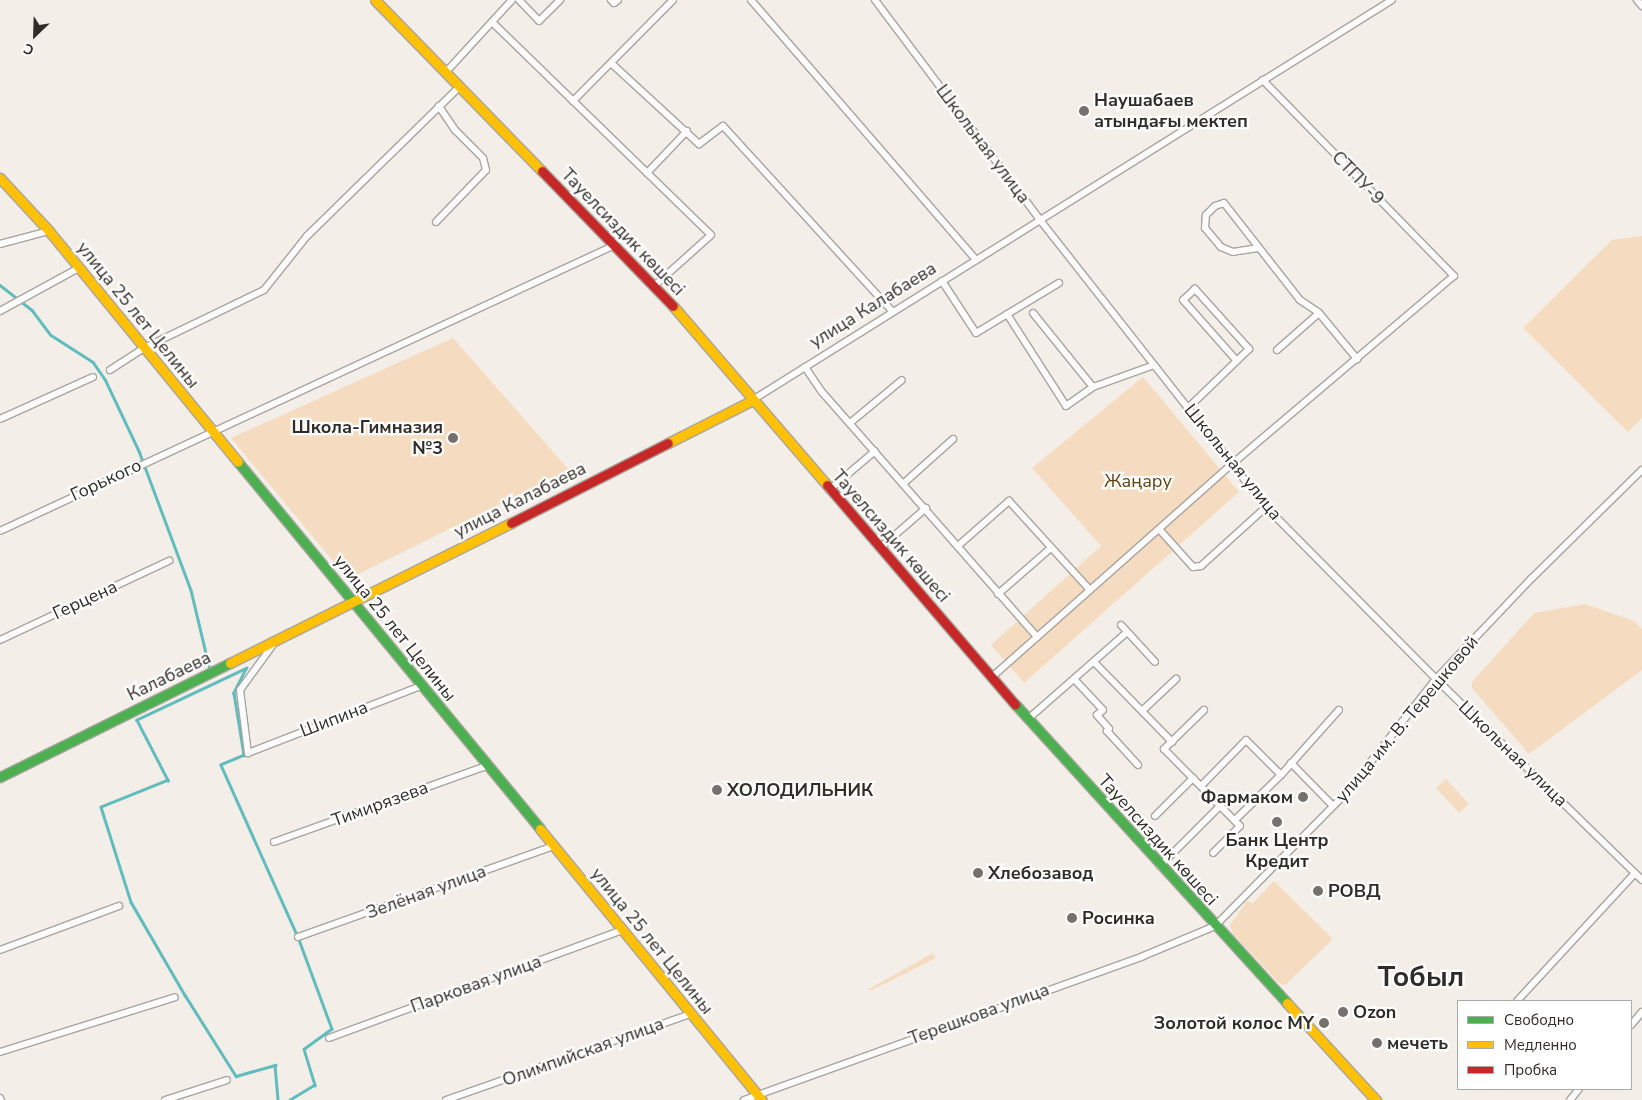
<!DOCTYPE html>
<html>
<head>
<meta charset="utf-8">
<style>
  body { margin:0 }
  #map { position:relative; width:1642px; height:1100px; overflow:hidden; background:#f4eee8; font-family:"Nunito Sans",sans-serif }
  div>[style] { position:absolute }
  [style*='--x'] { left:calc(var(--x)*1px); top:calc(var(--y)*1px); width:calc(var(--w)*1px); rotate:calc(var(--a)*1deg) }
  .green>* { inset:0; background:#f5dbbf }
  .stream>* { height:2.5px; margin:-1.25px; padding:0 1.25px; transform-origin:1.25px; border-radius:1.25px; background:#60bcbd }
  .roads { filter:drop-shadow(1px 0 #a8a49f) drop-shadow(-1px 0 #a8a49f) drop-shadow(0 1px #a8a49f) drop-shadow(0 -1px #a8a49f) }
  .street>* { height:6px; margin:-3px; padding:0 3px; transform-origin:3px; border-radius:3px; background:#fdfcfc }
  .fast>* { height:9px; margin:-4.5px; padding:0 4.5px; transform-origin:4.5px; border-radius:4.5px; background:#4caf50 }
  .slow>* { height:9px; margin:-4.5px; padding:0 4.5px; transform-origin:4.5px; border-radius:4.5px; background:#ffc107 }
  .jam>* { height:9px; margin:-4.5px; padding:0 4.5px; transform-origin:4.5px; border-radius:4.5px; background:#c62828 }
  .dots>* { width:14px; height:14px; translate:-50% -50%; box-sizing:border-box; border:2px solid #fff; border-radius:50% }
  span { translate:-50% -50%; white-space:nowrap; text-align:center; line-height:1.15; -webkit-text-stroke:4.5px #fff; paint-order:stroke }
  .poi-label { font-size:18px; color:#302c27; font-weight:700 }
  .left { translate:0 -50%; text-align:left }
  .right { translate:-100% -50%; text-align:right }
  .street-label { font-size:18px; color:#302c27 }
  .park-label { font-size:18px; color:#643f0a }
  .town-label { font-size:28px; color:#302c27; font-weight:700 }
  .legend { position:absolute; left:1457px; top:1000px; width:175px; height:90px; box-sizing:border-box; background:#fff; border:1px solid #acaba9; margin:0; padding:6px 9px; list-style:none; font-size:15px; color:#302c27 }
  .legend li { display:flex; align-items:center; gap:10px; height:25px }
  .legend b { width:25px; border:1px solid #acaba9 }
  .north { position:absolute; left:10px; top:10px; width:50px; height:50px; -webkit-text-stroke:4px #fff; paint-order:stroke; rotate:204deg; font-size:14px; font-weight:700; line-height:20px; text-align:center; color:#302c27 }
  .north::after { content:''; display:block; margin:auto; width:18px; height:22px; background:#302c27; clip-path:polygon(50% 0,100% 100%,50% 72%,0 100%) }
</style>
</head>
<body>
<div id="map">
  <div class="green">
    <div style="clip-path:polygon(1642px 236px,1642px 418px,1628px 432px,1523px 328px,1612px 240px)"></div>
    <div style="clip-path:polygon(453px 338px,569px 470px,348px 579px,231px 438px)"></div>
    <div style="clip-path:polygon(1143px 377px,1239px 492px,1024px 683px,991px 645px,1101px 546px,1032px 468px)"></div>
    <div style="clip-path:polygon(1585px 604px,1634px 621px,1642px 629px,1642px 670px,1529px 754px,1472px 688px,1472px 682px,1534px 613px)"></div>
    <div style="clip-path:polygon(1446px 779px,1469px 804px,1459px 813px,1436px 788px)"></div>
    <div style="clip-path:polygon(1274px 881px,1333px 939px,1285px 985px,1280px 984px,1233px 934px,1230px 925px,1247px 901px,1253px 903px)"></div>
    <div style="clip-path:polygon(933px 953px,936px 958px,872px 990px,867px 990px)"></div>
  </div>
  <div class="stream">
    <div style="--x:0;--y:285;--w:41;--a:38"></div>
    <div style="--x:32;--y:310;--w:31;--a:53"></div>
    <div style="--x:51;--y:335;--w:50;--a:32.7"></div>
    <div style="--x:93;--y:362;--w:21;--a:55"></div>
    <div style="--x:105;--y:379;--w:80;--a:64.7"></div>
    <div style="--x:139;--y:451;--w:148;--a:69.5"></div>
    <div style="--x:191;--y:590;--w:82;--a:76.6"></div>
    <div style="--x:247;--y:668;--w:122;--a:154.7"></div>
    <div style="--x:137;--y:720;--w:68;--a:62.7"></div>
    <div style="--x:168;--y:780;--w:72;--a:158.1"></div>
    <div style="--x:101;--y:807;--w:100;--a:72.5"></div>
    <div style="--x:131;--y:902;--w:108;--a:59.9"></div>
    <div style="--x:185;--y:995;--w:96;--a:57.8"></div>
    <div style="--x:236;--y:1076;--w:41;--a:-15.8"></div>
    <div style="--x:275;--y:1065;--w:35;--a:85"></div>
    <div style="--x:246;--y:669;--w:27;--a:117"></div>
    <div style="--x:234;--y:693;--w:63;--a:80.8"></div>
    <div style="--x:244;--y:755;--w:25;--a:157"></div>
    <div style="--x:221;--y:765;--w:188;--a:65.9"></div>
    <div style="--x:298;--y:937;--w:98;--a:69.7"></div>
    <div style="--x:332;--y:1029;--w:34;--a:144"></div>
    <div style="--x:304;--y:1049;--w:38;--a:73"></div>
    <div style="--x:315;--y:1085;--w:29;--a:149"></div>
  </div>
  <div class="roads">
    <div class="street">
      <div style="--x:519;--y:0;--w:29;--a:46"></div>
      <div style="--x:539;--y:21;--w:30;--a:-45"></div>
      <div style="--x:611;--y:0;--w:4;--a:45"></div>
      <div style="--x:614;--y:3;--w:5;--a:-37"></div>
      <div style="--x:751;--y:0;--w:344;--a:49.1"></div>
      <div style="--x:875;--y:0;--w:275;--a:53.1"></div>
      <div style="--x:1040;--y:220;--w:365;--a:51.8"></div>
      <div style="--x:1266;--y:507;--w:242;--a:45.3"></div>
      <div style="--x:1436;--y:679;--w:288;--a:44.3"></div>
      <div style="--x:1637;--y:0;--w:8;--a:50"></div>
      <div style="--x:492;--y:22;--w:305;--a:44.2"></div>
      <div style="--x:711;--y:235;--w:76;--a:138.2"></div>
      <div style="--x:611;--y:63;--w:120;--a:42.6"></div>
      <div style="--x:699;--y:144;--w:30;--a:-37"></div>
      <div style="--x:723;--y:126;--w:252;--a:47.6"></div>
      <div style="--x:446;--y:72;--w:98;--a:-47.5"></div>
      <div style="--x:573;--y:101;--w:142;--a:-45.3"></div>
      <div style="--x:647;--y:173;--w:58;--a:-46.4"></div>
      <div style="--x:436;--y:222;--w:72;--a:-46.1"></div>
      <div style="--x:486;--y:170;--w:12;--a:-104"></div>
      <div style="--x:483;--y:158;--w:40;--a:-135"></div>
      <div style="--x:455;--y:130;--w:29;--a:-124"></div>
      <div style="--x:0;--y:244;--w:51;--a:-14.9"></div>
      <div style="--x:1258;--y:248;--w:25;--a:171"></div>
      <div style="--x:1233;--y:252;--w:13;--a:-157"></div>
      <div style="--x:1221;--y:247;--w:25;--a:-130"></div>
      <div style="--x:1205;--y:228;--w:13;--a:-86"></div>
      <div style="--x:1206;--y:215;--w:13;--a:-45"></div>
      <div style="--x:1215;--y:206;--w:9;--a:-18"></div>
      <div style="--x:1224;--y:203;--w:123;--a:51.9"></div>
      <div style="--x:1300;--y:300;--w:23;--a:34"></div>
      <div style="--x:1319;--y:313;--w:60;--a:50.4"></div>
      <div style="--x:942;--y:281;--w:62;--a:56.8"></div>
      <div style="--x:976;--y:333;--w:97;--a:-31.1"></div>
      <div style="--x:0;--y:311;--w:90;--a:-28.6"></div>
      <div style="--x:1033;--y:313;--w:95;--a:51"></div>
      <div style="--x:1007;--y:314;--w:109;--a:57.3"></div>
      <div style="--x:1066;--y:406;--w:33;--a:-35"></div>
      <div style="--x:1093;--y:387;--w:65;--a:-19.8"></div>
      <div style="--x:1277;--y:350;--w:56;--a:-41.4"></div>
      <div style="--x:805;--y:367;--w:30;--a:56"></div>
      <div style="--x:822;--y:392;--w:326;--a:48.7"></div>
      <div style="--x:110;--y:370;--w:40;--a:-32.9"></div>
      <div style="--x:144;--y:348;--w:133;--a:-25.8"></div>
      <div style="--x:264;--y:290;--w:69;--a:-51.5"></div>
      <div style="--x:307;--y:236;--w:214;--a:-44.4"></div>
      <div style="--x:751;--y:401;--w:756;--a:-32.03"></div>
      <div style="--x:1188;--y:408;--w:85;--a:-44"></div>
      <div style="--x:1249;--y:349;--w:81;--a:-132"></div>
      <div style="--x:1195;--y:289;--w:16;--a:137"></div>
      <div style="--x:1183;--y:300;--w:81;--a:48.5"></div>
      <div style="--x:0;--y:419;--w:102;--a:-24.3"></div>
      <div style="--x:850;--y:423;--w:67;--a:-39.6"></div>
      <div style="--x:904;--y:483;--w:66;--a:-41.9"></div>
      <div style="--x:829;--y:490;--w:60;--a:-40.3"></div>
      <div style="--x:1159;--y:529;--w:51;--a:48.2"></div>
      <div style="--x:1193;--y:567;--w:8;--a:-7"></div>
      <div style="--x:1201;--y:566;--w:88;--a:-42.2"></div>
      <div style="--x:0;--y:531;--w:678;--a:-24.94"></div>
      <div style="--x:959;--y:545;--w:67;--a:-41.3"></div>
      <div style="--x:1009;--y:501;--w:120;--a:47.7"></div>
      <div style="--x:880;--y:548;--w:61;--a:-41"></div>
      <div style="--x:998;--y:594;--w:70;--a:-41"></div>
      <div style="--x:1121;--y:625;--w:50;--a:47.4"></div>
      <div style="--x:0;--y:640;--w:187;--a:-25.1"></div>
      <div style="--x:275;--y:642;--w:59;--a:126.1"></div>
      <div style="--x:240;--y:690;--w:64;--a:82.8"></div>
      <div style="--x:248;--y:753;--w:186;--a:-21.2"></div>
      <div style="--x:1094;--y:662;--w:112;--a:45.7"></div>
      <div style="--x:992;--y:677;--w:321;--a:-41.6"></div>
      <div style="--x:1232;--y:464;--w:291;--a:-40.3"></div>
      <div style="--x:1454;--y:276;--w:274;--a:-134.3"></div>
      <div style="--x:1074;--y:679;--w:42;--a:46.9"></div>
      <div style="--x:1103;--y:710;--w:8;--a:140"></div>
      <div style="--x:1097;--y:715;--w:18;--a:49"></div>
      <div style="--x:1109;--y:729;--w:3;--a:135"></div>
      <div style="--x:1107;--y:731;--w:46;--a:47.6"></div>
      <div style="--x:1204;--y:710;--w:56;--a:135.7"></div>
      <div style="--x:1164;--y:749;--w:108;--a:45.4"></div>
      <div style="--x:1240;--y:826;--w:38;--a:135"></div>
      <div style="--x:1142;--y:711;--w:47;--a:-43.3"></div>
      <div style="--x:1028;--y:719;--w:132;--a:-41.3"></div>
      <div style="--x:1291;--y:763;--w:60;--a:45.7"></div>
      <div style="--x:1201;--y:786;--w:64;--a:-45.6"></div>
      <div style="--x:1246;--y:740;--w:49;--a:45"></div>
      <div style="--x:1155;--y:816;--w:54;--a:-45"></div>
      <div style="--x:1235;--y:820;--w:64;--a:-44.4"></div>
      <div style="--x:1281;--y:775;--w:87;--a:-48.3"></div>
      <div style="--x:274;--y:842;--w:225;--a:-19.7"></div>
      <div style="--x:1160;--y:866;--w:86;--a:-45"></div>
      <div style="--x:298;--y:937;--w:271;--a:-19.6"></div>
      <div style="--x:0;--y:950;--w:127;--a:-20.3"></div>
      <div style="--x:1517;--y:1001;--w:174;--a:-47.3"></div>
      <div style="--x:1631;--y:1025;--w:17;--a:-50"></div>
      <div style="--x:329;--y:1038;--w:313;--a:-20.2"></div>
      <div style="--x:0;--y:1052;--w:183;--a:-17.4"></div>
      <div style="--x:0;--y:1098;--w:2;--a:63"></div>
      <div style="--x:165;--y:1100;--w:65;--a:-17.9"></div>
      <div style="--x:446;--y:1100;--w:259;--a:-19.4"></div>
      <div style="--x:744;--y:1100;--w:424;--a:-19.8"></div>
      <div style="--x:1143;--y:956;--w:78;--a:-22.6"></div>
      <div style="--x:1215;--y:926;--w:188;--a:-45.4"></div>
      <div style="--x:1347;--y:792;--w:144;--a:-51.8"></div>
      <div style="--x:1436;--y:679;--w:139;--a:-46.5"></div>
      <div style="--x:1532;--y:578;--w:154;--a:-44.5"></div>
      <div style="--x:1570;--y:1100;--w:14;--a:-51"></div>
    </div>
    <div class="fast">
      <div style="--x:238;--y:462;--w:475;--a:50.5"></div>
      <div style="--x:1015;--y:704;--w:404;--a:47.7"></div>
      <div style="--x:0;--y:777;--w:257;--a:-26.4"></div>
    </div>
    <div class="slow">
      <div style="--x:375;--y:0;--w:239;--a:45.7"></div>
      <div style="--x:0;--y:178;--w:72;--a:47.2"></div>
      <div style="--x:49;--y:231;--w:298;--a:50.7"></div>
      <div style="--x:673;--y:306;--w:236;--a:49.3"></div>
      <div style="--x:668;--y:443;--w:93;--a:-26.8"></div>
      <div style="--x:230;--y:663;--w:314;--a:-26.5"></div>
      <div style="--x:540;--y:829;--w:350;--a:50.7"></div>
      <div style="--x:1287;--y:1003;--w:132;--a:47.5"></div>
    </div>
    <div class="jam">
      <div style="--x:542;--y:171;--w:188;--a:45.9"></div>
      <div style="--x:827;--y:485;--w:289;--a:49.4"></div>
      <div style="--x:511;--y:523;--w:176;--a:-27"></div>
    </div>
  </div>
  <div class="dots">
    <div style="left:1084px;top:111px;background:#75706b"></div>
    <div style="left:453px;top:438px;background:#75706b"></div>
    <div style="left:717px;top:790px;background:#75706b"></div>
    <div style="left:1303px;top:797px;background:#75706b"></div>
    <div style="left:1277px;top:822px;background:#75706b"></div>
    <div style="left:978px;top:873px;background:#75706b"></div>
    <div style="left:1318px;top:891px;background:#75706b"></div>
    <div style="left:1072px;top:918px;background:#75706b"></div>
    <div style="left:1343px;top:1012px;background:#75706b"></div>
    <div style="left:1324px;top:1023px;background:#75706b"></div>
    <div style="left:1377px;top:1043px;background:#75706b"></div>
  </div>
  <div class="poi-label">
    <span class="left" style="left:1094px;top:111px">Наушабаев<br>атындағы мектеп</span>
    <span class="right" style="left:443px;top:438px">Школа-Гимназия<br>№3</span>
    <span class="left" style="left:727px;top:790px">ХОЛОДИЛЬНИК</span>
    <span class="right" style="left:1293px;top:797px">Фармаком</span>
    <span style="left:1277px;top:851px">Банк Центр<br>Кредит</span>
    <span class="left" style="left:988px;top:873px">Хлебозавод</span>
    <span class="left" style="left:1328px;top:891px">РОВД</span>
    <span class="left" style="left:1082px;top:918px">Росинка</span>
    <span class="left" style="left:1353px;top:1012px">Ozon</span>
    <span class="right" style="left:1314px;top:1023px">Золотой колос МҮ</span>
    <span class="left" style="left:1387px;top:1043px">мечеть</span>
  </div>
  <div class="street-label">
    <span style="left:983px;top:144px;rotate:53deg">Школьная улица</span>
    <span style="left:1358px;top:178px;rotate:46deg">СТПУ-9</span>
    <span style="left:623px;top:232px;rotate:46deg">Тауелсиздик көшесі</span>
    <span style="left:873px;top:305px;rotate:-32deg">улица Калабаева</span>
    <span style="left:138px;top:315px;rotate:51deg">улица 25 лет Целины</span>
    <span style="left:1233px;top:462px;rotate:51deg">Школьная улица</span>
    <span style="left:106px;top:480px;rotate:-25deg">Горького</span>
    <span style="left:520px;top:500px;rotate:-27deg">улица Калабаева</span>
    <span style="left:891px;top:536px;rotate:49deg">Тауелсиздик көшесі</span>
    <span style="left:85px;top:600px;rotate:-25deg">Герцена</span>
    <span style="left:395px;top:628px;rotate:51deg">улица 25 лет Целины</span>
    <span style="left:169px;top:676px;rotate:-26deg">Калабаева</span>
    <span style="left:334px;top:719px;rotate:-21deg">Шипина</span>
    <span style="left:1407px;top:719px;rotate:-50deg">улица им. В. Терешковой</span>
    <span style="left:1513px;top:754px;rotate:44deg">Школьная улица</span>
    <span style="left:380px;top:804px;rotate:-20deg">Тимирязева</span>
    <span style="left:1158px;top:840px;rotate:48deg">Тауелсиздик көшесі</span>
    <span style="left:426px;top:892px;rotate:-20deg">Зелёная улица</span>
    <span style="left:652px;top:941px;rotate:51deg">улица 25 лет Целины</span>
    <span style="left:476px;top:984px;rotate:-20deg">Парковая улица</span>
    <span style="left:979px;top:1014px;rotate:-20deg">Терешкова улица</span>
    <span style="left:583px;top:1052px;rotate:-20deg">Олимпийская улица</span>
  </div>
  <div class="park-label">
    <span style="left:1138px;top:481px">Жаңару</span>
  </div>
  <div class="town-label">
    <span style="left:1421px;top:977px">Тобыл</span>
  </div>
  <ul class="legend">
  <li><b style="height:6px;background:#4caf50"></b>Свободно</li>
  <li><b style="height:6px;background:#ffc107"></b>Медленно</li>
  <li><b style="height:6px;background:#c62828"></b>Пробка</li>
  </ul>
  <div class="north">С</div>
</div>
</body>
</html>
